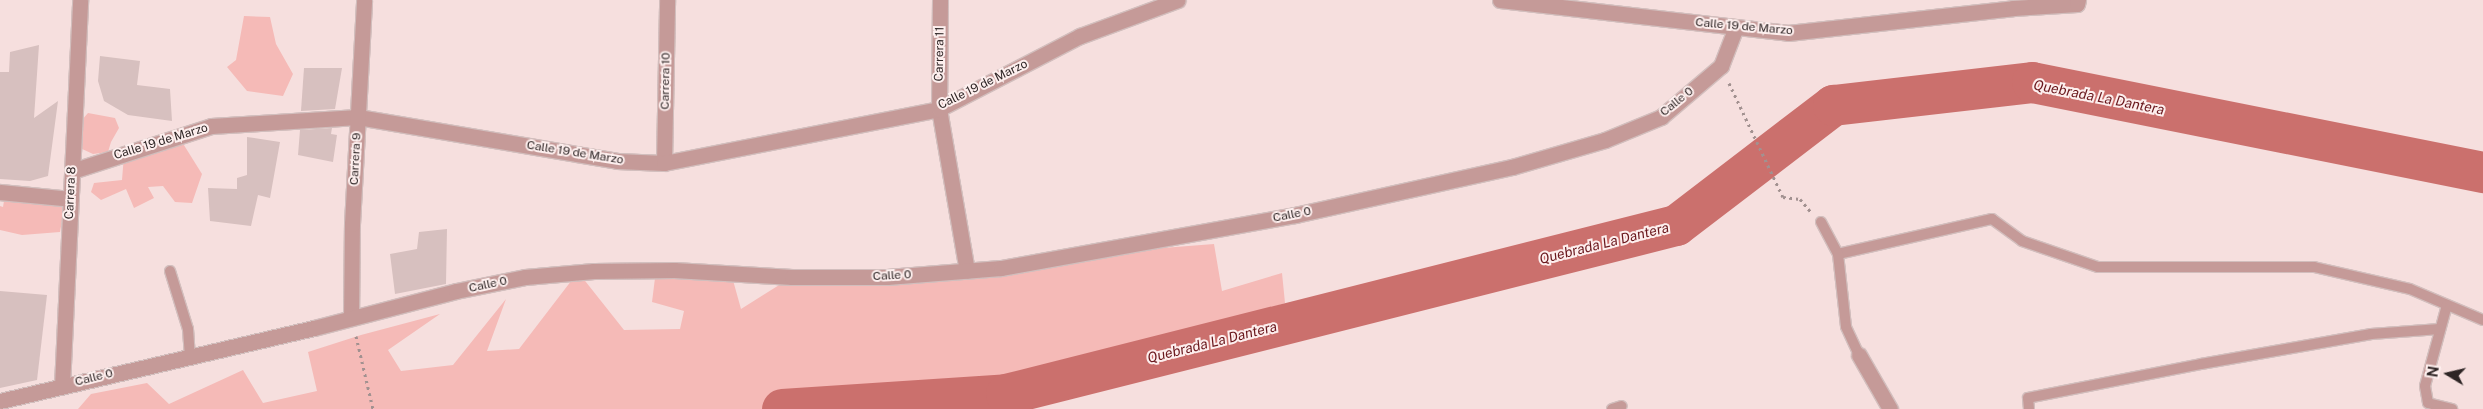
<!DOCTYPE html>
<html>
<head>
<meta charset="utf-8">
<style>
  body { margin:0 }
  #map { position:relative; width:2483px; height:409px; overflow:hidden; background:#f6dfde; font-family:"Public Sans",sans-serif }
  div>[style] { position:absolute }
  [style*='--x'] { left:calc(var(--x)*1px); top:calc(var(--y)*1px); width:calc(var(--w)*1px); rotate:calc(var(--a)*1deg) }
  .green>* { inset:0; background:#f5bab7 }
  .river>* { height:41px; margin:-20.5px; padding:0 20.5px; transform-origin:20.5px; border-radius:20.5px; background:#cb706d }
  .building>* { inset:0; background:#d7c0bf }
  .path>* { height:3px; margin-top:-1.5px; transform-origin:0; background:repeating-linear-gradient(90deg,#a29190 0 2.5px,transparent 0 6.5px) }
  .roads { filter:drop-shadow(1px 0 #d2bebd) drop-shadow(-1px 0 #d2bebd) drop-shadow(0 1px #d2bebd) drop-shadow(0 -1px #d2bebd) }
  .service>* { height:10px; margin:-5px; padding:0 5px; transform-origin:5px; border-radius:5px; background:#c59a98 }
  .minor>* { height:15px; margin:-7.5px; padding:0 7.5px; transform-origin:7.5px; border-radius:7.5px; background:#c59a98 }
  span { translate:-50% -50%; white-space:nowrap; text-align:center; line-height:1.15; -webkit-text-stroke:4px #fdefee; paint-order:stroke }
  .street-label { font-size:12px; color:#2e2525 }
  .water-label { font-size:14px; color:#6a171c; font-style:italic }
  .north { position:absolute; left:2423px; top:349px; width:50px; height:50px; -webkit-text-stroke:4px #fdefee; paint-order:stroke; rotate:279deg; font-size:14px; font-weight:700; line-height:20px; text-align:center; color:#2e2525 }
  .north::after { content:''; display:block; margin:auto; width:18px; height:22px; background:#2e2525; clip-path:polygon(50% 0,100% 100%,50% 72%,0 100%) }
</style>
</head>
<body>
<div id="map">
  <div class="green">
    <div style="clip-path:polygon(244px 16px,270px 17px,276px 44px,293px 74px,283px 96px,247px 91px,227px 67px,236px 60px)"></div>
    <div style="clip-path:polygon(88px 113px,115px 118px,119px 128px,111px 142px,108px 152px,93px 154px,80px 148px,74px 129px)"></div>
    <div style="clip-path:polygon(182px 142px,202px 174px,192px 203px,175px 202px,163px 186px,148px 187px,154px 198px,134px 208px,126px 189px,101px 200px,91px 192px,94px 183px,122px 180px,124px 155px)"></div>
    <div style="clip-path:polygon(5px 195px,65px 204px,60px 232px,22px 235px,0 230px,0 206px,3px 207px)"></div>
    <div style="clip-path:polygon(1214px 244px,1222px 291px,1282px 273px,1285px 303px,1006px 394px,782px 409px,78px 409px,91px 394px,147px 383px,169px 404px,243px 370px,263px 403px,317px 391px,308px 352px,361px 335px,440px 314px,388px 350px,401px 371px,453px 365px,506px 299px,487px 351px,519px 349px,578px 272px,624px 330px,680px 329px,684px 311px,652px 302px,656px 270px,731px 273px,741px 309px,792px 277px)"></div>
  </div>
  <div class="river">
    <div style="--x:782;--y:409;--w:225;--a:-3.8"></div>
    <div style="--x:1006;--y:394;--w:691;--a:-14.16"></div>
    <div style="--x:1676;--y:225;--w:198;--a:-37.4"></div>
    <div style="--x:1833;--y:105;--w:200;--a:-6.6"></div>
    <div style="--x:2032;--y:82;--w:460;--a:11.3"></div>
  </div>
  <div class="building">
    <div style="clip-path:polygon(39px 45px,34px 118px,58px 101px,48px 176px,30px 181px,0 179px,0 72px,9px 72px,10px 52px)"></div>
    <div style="clip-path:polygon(100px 56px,140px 61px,137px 85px,170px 89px,172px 121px,128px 115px,104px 101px,98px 81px)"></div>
    <div style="clip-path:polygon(304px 68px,342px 68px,335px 109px,301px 111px)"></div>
    <div style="clip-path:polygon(332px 128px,331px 134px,337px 135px,333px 162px,298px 155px,300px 130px)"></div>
    <div style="clip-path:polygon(247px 137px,280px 142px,270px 198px,258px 195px,251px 226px,210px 221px,208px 188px,237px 189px,237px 178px,247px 175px)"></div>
    <div style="clip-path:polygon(447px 229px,446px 284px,395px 294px,390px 254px,417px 249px,419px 232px)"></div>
    <div style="clip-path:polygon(0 291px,47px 295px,37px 380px,0 388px)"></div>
  </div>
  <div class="path">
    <div style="--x:1729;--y:83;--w:126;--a:64.7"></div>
    <div style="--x:1783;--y:197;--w:17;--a:7"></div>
    <div style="--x:1800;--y:199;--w:16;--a:50"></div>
    <div style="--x:356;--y:336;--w:75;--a:76.9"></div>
  </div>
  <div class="roads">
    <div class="service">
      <div style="--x:1821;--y:222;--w:36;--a:62"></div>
      <div style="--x:1838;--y:254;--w:158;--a:-12.8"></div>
      <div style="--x:1992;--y:219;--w:37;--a:36"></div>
      <div style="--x:2022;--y:241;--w:80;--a:18.9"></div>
      <div style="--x:2098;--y:267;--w:216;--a:0"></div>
      <div style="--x:2314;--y:267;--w:98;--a:12.9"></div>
      <div style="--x:2410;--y:289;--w:79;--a:23"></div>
      <div style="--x:1838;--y:254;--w:73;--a:83.7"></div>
      <div style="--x:1846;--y:327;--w:31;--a:65"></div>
      <div style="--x:170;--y:271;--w:61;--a:72.8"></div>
      <div style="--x:188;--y:329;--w:27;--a:86"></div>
      <div style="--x:2447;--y:305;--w:84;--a:105.2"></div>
      <div style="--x:2425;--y:386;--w:17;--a:80"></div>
      <div style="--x:2428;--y:403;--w:25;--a:14"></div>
      <div style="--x:1612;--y:409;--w:10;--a:-17"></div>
      <div style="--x:2029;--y:409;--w:11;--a:-95"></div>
      <div style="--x:2028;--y:398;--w:176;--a:-11.1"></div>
      <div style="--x:2201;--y:364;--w:173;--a:-10"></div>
      <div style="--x:2371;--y:334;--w:69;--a:-4.1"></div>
    </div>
    <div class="minor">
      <div style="--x:940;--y:0;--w:109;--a:90.5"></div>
      <div style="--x:939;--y:109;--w:164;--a:80.2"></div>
      <div style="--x:1500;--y:0;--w:290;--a:6.5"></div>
      <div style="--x:1788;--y:33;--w:226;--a:-6.3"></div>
      <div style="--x:2013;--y:8;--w:64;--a:-3.6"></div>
      <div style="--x:2077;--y:4;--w:4;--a:-76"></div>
      <div style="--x:664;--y:163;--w:163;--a:-88.9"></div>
      <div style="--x:72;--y:171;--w:146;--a:-17.9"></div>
      <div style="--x:211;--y:126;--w:147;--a:-3.5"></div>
      <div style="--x:358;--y:117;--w:263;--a:9.6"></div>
      <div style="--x:617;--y:161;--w:47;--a:2.4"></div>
      <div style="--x:664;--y:163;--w:280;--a:-11.1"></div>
      <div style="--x:939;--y:109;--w:159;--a:-27.4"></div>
      <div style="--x:1080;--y:36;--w:104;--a:-20.2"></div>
      <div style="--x:0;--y:192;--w:71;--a:5.6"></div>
      <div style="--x:351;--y:318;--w:94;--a:-89.4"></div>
      <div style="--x:352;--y:224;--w:224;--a:-86.9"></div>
      <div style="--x:1859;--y:355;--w:62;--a:60.1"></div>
      <div style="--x:62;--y:386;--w:386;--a:-87.3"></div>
      <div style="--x:0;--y:401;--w:322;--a:-13.1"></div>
      <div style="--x:314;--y:328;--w:147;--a:-14.6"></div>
      <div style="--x:456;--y:291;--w:70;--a:-11.5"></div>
      <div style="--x:525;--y:277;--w:69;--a:-5"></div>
      <div style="--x:594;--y:271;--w:80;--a:-0.7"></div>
      <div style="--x:674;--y:270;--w:118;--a:3.4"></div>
      <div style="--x:792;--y:277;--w:95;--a:0"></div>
      <div style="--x:887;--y:277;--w:114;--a:-4.5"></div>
      <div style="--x:1001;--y:268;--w:299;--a:-10.2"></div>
      <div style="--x:1295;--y:215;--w:222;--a:-12.5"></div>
      <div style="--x:1512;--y:167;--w:97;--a:-16.2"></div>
      <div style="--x:1605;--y:140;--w:61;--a:-22.3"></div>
      <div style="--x:1661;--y:117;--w:79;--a:-40.4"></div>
      <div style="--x:1721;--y:66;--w:40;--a:-69"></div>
    </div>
  </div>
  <div class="street-label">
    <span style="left:1744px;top:27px;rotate:5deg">Calle 19 de Marzo</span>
    <span style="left:940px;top:54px;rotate:-89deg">Carrera 11</span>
    <span style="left:666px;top:81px;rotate:-89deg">Carrera 10</span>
    <span style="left:983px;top:85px;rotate:-26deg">Calle 19 de Marzo</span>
    <span style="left:1677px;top:102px;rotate:-39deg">Calle 0</span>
    <span style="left:161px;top:142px;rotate:-17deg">Calle 19 de Marzo</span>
    <span style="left:575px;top:153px;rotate:9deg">Calle 19 de Marzo</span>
    <span style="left:356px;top:159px;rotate:-87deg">Carrera 9</span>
    <span style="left:71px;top:193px;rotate:-87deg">Carrera 8</span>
    <span style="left:1292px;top:215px;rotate:-11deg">Calle 0</span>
    <span style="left:892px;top:276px;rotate:-3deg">Calle 0</span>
    <span style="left:488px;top:285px;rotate:-12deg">Calle 0</span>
    <span style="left:94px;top:378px;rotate:-14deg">Calle 0</span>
  </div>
  <div class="water-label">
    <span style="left:2099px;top:97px;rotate:11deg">Quebrada La Dantera</span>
    <span style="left:1604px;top:243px;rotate:-14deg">Quebrada La Dantera</span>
    <span style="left:1212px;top:342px;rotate:-14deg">Quebrada La Dantera</span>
  </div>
  <div class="north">N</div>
</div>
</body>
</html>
